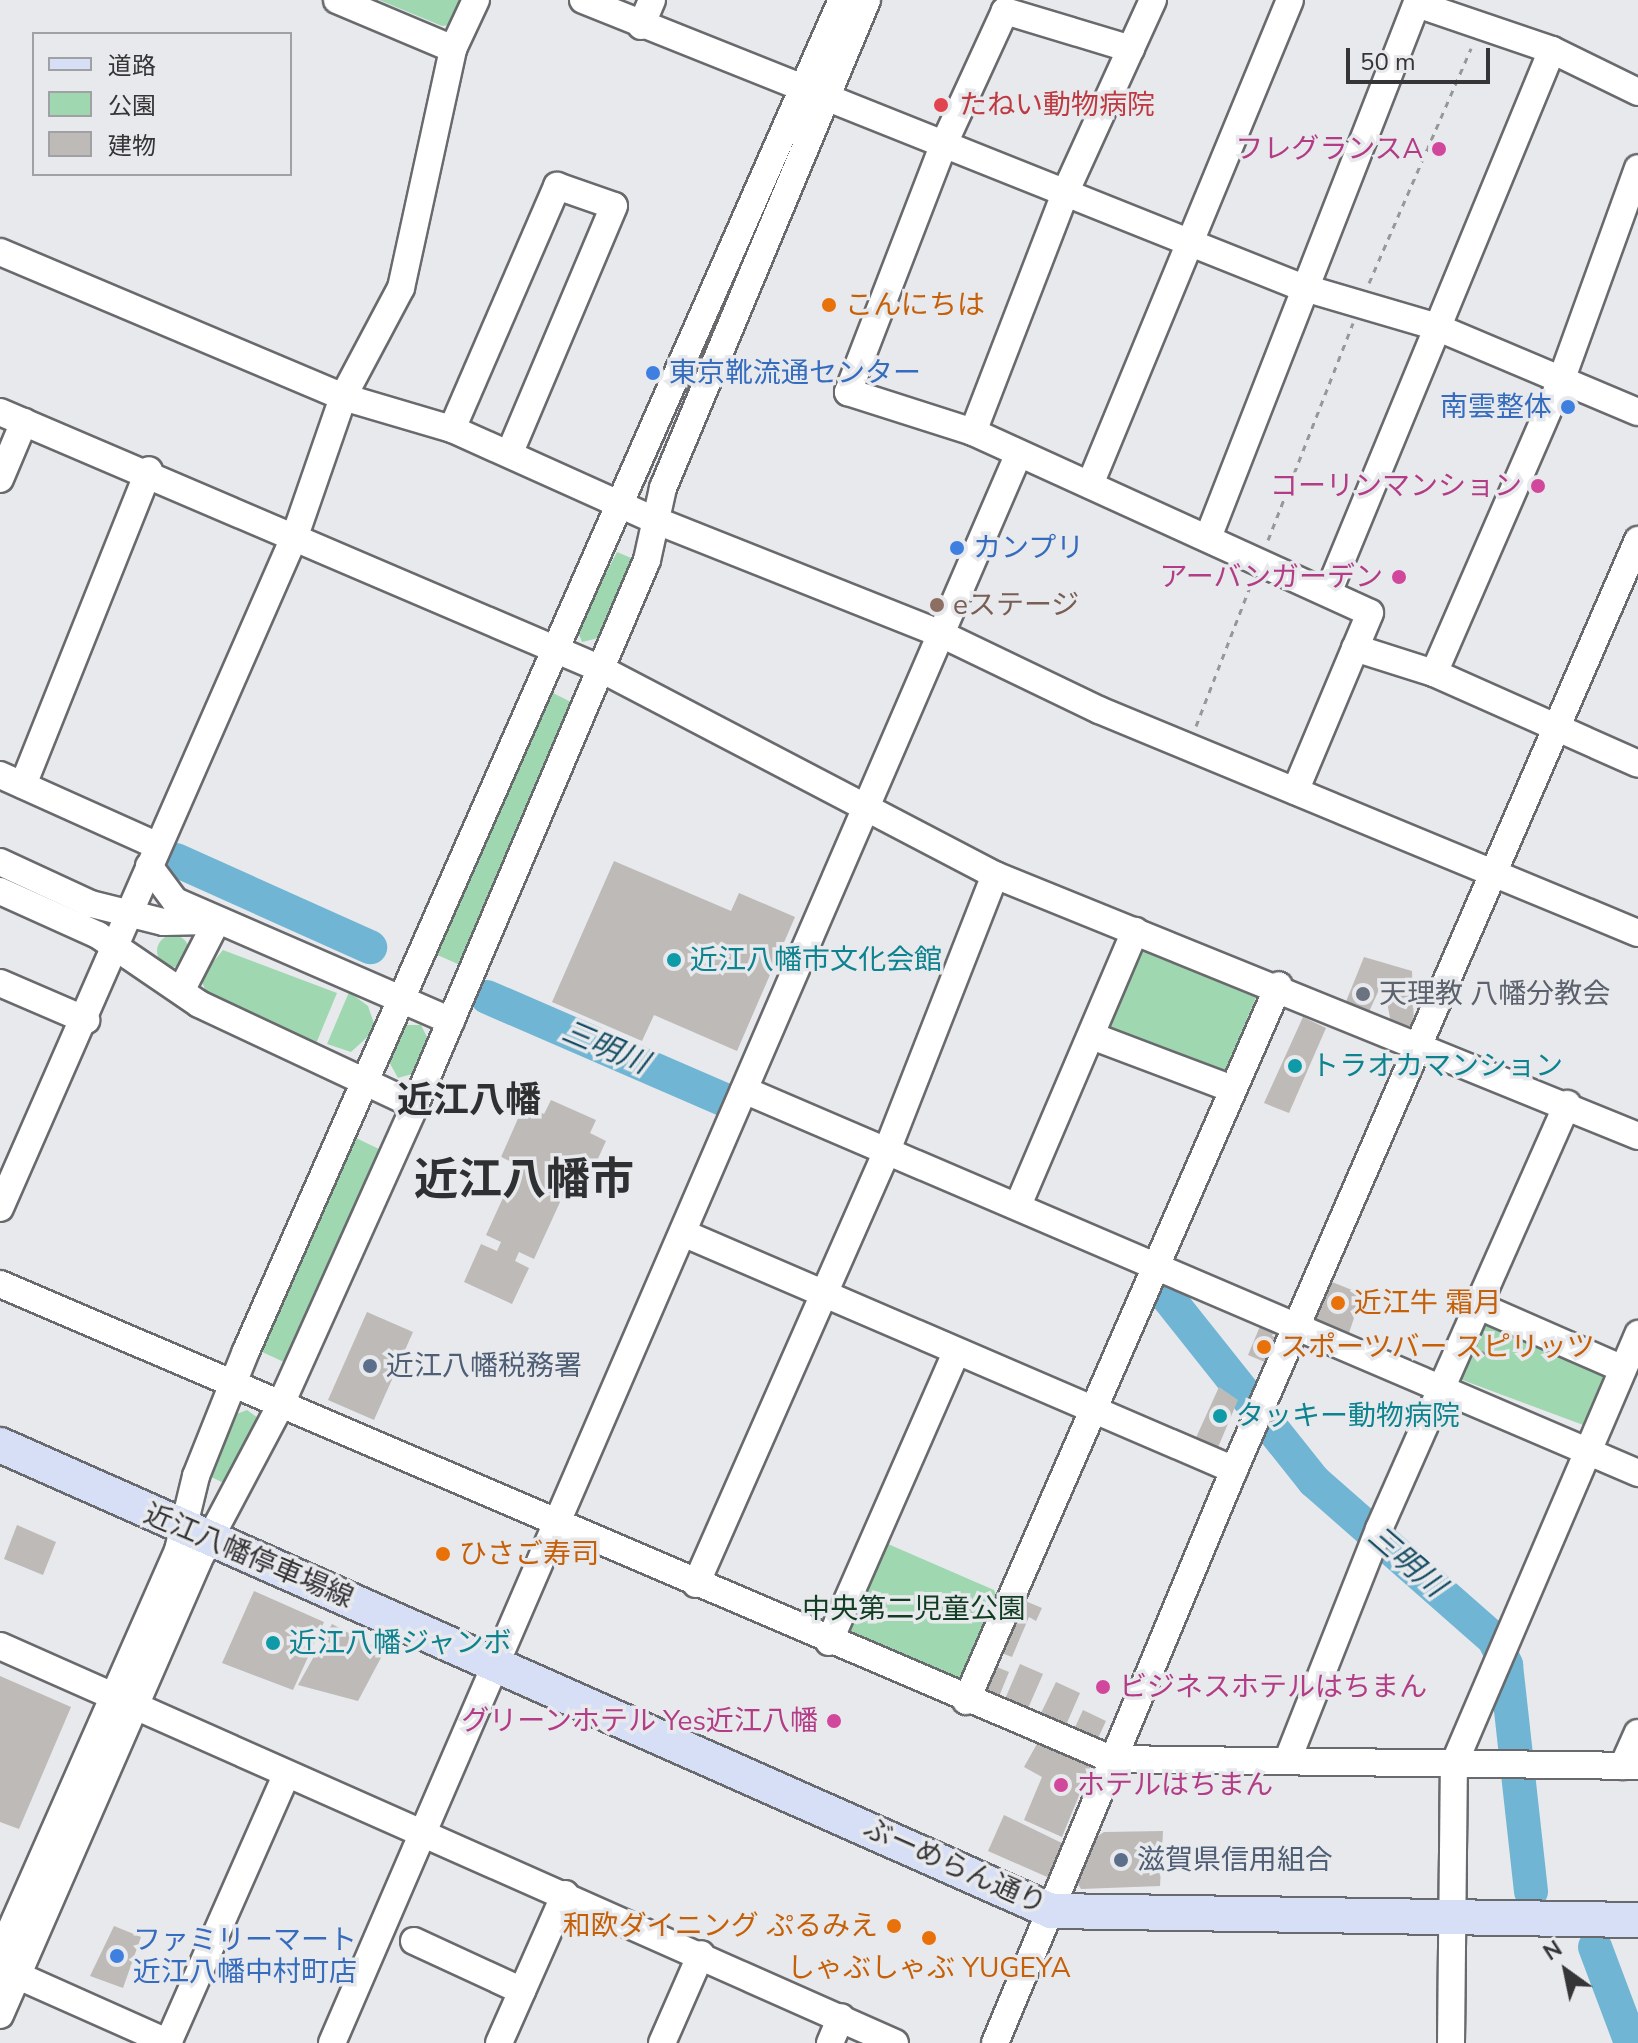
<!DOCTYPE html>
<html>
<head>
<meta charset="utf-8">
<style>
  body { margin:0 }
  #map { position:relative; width:1638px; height:2043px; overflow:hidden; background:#e8e9ec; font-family:"Nunito Sans","Noto Sans JP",sans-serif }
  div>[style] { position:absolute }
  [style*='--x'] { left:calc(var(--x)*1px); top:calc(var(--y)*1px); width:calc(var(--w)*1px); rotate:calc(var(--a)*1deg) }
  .green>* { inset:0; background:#9fd8b0 }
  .round { border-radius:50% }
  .river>* { height:34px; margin:-17px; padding:0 17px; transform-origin:17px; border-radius:17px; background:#70b6d4 }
  .building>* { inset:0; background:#bdbab8 }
  .path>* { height:3px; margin-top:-1.5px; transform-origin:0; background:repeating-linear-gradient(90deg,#969799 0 6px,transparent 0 12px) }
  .roads { filter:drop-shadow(2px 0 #696a6d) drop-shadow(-2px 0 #696a6d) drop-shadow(0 2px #696a6d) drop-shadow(0 -2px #696a6d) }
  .minor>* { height:26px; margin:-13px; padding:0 13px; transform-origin:13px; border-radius:13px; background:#fff }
  .major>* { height:34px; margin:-17px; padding:0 17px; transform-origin:17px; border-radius:17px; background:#d6dff6 }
  .dots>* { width:22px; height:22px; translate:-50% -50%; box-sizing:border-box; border:4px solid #e8e9ec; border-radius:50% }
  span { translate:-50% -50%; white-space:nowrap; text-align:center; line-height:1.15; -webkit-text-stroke:7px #e8e9ec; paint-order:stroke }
  .health-label { font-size:28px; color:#be3a42 }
  .left { translate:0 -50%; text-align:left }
  .hotel-label { font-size:28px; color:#b23c85 }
  .right { translate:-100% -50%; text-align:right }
  .food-label { font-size:28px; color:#c56008 }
  .shop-label { font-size:28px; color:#366cbe }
  .education-label { font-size:28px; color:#785e54 }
  .culture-label { font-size:28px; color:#0d838f }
  .worship-label { font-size:28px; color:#5b616d }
  .service-label { font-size:28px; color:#4e5e75 }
  .street-label { font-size:28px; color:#353537 }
  .park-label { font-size:28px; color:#113d23 }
  .water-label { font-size:30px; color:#144d63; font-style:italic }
  .district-label { font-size:36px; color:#2f3032; font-weight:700 }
  .town-label { font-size:44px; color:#2f3032; font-weight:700 }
  .legend { position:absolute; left:32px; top:32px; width:260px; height:144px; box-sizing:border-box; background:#e8e9ec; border:2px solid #a0a1a4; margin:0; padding:10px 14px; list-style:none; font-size:24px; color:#353537 }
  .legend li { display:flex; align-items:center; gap:16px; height:40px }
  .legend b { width:40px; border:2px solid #a0a1a4 }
  .north { position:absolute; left:1526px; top:1931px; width:80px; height:80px; -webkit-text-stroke:6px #e8e9ec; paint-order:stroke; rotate:327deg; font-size:22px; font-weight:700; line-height:32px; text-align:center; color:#353537 }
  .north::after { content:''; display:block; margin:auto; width:28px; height:36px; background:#353537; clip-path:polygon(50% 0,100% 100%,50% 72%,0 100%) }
  .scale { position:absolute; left:1346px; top:48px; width:144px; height:36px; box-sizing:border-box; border:4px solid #353537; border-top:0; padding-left:10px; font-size:24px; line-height:28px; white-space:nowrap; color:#353537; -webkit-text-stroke:6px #e8e9ec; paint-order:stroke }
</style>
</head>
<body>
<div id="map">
  <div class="green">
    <div style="clip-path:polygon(379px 0,470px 0,459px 24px,442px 26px)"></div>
    <div style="clip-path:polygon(617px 552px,636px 560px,603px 637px,582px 642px,577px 629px)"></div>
    <div style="clip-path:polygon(549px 691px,573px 703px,460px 965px,433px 953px)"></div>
    <div class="round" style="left:157px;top:935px;width:32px;height:32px"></div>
    <div style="clip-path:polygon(1141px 944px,1258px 993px,1223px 1075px,1105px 1033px)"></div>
    <div style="clip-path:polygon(223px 950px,337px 993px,315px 1046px,209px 998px,200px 978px)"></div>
    <div style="clip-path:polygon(349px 992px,368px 1006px,376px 1029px,351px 1052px,327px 1044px)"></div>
    <div style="clip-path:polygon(406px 1025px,421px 1025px,428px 1039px,412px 1074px,398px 1078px,388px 1060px)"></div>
    <div style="clip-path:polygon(354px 1137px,381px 1150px,286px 1363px,260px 1351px)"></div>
    <div style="clip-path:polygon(1489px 1315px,1603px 1366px,1608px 1377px,1586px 1426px,1457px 1378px)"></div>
    <div style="clip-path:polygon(247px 1410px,261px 1420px,226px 1484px,207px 1475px,234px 1415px)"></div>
    <div style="clip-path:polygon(888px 1544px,994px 1590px,998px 1599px,964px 1675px,952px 1680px,850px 1637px,845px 1624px)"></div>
  </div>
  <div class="river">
    <div style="--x:176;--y:860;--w:213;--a:24.2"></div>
    <div style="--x:487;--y:997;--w:257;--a:23.4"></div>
    <div style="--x:1158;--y:1285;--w:251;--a:51.5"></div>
    <div style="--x:1314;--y:1481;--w:240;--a:41.3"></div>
    <div style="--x:1494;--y:1639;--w:29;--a:65"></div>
    <div style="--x:1506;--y:1665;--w:228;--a:83.7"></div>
    <div style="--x:1595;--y:1947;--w:103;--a:69.4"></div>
  </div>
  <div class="building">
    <div style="clip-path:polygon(614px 861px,731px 911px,739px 893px,795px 917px,737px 1051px,654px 1015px,642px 1041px,552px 1002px)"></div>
    <div style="clip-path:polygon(1364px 957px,1412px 971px,1414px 1027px,1391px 1023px,1383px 981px,1368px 1014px,1345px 1004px)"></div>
    <div style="clip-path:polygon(1303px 1017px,1326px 1028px,1289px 1113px,1264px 1103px)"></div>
    <div style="clip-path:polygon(551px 1100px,596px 1120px,590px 1133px,606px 1141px,581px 1196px,566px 1189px,534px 1259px,519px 1252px,515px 1261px,529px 1268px,512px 1304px,464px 1282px,481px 1244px,497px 1251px,501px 1242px,486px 1235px,518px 1165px,501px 1157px,524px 1105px,544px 1114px)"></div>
    <div style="clip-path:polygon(1327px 1280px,1362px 1294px,1348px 1336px,1315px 1321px)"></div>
    <div style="clip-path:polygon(367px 1312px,413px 1332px,374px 1420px,328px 1400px)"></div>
    <div style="clip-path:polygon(1263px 1319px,1277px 1324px,1272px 1336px,1280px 1338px,1267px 1363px,1248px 1355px)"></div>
    <div style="clip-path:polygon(1219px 1387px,1238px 1400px,1216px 1452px,1194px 1442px)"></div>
    <div style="clip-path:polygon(17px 1525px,56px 1542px,43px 1575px,4px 1559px)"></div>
    <div style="clip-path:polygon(254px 1591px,324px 1622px,293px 1690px,222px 1663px)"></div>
    <div style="clip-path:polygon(1018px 1598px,1042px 1608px,1036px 1621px,1029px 1617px,1012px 1657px,996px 1651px)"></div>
    <div style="clip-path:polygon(332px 1624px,384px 1652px,358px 1701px,298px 1685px)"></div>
    <div style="clip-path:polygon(1020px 1664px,1043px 1674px,1022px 1722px,999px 1713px)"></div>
    <div style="clip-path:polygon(992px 1665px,1009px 1672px,998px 1699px,980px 1692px)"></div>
    <div style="clip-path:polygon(0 1676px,71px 1707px,19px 1829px,0 1822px)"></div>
    <div style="clip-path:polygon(1056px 1682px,1080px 1693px,1066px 1725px,1041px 1713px)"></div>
    <div style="clip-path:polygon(1083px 1710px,1106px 1721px,1093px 1749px,1070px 1738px)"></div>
    <div style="clip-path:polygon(1038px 1742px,1091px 1766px,1062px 1837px,1024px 1820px,1042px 1777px,1024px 1767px)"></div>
    <div style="clip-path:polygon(1004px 1815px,1068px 1846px,1054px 1880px,988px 1851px)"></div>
    <div style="clip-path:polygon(1163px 1831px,1160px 1886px,1081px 1889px,1074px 1877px,1087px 1843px,1104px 1832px)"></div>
    <div style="clip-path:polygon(114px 1926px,141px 1937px,123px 1988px,90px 1976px)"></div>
  </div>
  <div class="path">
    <div style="--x:1369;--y:283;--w:256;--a:-66.5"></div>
    <div style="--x:1268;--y:540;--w:233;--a:-68.6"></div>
    <div style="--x:1196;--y:726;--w:152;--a:-68.8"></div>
    <div style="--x:1481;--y:1352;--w:16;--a:14"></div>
  </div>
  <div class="roads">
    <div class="minor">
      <div style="--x:337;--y:0;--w:126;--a:22.9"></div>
      <div style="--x:583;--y:0;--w:773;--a:21.79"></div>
      <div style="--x:1301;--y:287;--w:139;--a:16.3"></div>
      <div style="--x:1434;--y:326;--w:221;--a:22.9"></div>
      <div style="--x:1417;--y:4;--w:143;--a:18.8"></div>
      <div style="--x:1552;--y:50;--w:96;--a:26"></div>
      <div style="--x:641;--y:26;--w:28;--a:-67"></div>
      <div style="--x:1131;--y:49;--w:132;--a:-163.2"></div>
      <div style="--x:1005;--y:11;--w:149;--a:114.7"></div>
      <div style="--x:943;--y:146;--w:264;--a:111.1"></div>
      <div style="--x:848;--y:392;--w:131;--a:17.7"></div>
      <div style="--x:973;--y:432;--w:436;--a:24.5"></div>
      <div style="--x:1370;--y:613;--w:193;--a:112.8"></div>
      <div style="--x:0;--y:252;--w:372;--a:22.9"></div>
      <div style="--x:343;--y:397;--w:114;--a:16.4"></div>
      <div style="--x:452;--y:429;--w:225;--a:24.2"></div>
      <div style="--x:657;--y:521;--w:306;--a:21.7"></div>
      <div style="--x:941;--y:634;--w:175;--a:25.7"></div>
      <div style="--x:1099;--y:710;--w:583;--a:22.48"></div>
      <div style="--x:0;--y:412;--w:654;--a:23.15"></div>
      <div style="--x:601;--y:669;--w:445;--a:27.6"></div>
      <div style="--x:995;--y:875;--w:694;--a:22.09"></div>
      <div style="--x:452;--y:429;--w:265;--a:-66.6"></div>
      <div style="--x:557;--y:186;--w:60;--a:19.3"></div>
      <div style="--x:614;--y:206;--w:269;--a:112.9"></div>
      <div style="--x:973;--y:432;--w:256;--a:-68.9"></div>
      <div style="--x:1065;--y:193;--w:212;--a:-65.5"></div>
      <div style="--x:0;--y:479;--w:62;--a:-67.2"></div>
      <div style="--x:1091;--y:482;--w:521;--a:-67.57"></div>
      <div style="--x:1209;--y:535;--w:574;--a:-68.66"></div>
      <div style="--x:1330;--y:588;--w:582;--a:-67.58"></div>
      <div style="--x:1355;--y:648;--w:83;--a:17.6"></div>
      <div style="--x:1434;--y:673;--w:223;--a:24"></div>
      <div style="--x:1434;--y:673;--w:322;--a:-66.5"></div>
      <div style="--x:1562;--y:378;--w:223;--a:-70.1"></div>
      <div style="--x:0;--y:775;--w:173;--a:24.2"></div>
      <div style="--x:23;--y:785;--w:339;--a:-68.2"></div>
      <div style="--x:0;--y:862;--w:100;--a:24.8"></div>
      <div style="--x:91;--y:904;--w:75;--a:13.9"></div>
      <div style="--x:164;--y:922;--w:45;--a:-1.3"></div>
      <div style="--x:149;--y:866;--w:44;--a:53.4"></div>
      <div style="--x:175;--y:901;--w:301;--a:23.5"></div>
      <div style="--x:0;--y:891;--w:107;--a:24.2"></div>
      <div style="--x:98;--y:935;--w:122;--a:34.3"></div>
      <div style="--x:199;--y:1004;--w:238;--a:25.1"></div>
      <div style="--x:0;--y:983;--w:94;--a:23.3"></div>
      <div style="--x:182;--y:989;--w:76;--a:-62.8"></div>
      <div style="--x:1092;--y:1036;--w:150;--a:20.7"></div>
      <div style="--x:744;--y:1090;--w:973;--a:23.19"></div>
      <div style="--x:1019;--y:1203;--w:296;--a:-66.9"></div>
      <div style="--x:0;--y:1208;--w:737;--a:-66.32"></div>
      <div style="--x:296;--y:533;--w:144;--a:-70.9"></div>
      <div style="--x:343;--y:397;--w:123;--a:-62"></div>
      <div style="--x:401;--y:288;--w:245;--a:-77.7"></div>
      <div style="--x:453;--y:49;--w:54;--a:-64.9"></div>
      <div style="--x:683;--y:1233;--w:600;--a:23.27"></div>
      <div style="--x:0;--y:1284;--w:1208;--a:23.15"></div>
      <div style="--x:1111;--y:1759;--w:527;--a:0.76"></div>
      <div style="--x:1479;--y:1306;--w:157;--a:23.6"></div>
      <div style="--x:696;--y:1584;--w:476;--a:-66.2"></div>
      <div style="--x:888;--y:1148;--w:293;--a:-68.6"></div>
      <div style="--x:829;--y:1642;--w:317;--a:-66.3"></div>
      <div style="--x:0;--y:1646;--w:979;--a:23.92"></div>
      <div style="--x:966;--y:1701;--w:781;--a:-66.39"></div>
      <div style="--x:1288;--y:1759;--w:247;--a:-68.4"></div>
      <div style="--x:1379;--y:1529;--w:465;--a:-66.1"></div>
      <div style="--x:1623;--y:1766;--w:36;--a:-66"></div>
      <div style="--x:414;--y:1941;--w:119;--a:24.8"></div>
      <div style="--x:0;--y:1954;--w:441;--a:-66.2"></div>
      <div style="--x:178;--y:1550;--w:76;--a:-76.3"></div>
      <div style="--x:196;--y:1476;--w:135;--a:-68.2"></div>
      <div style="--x:246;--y:1351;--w:1477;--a:-66.2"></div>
      <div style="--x:3;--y:1969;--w:182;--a:24"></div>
      <div style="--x:0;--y:2015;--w:495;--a:-66.4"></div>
      <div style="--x:198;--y:1561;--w:175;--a:-62.1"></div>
      <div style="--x:280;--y:1406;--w:330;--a:-65.8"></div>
      <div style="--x:415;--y:1105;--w:592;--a:-66.94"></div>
      <div style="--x:647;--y:560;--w:74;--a:-77.5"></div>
      <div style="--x:663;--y:488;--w:529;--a:-67.31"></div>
      <div style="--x:168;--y:2043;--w:293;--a:-66.2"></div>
      <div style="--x:332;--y:2043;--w:1727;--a:-66.63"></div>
      <div style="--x:499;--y:2043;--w:163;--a:-66.1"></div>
      <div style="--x:662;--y:2043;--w:97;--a:-66.3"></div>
      <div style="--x:830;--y:2043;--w:28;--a:-67"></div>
      <div style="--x:995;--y:2043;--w:621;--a:-67.36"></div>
      <div style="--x:1234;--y:1470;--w:1014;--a:-66.52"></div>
      <div style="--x:1451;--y:2043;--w:279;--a:-89.4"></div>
      <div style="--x:1454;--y:1764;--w:468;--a:-66.8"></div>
    </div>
    <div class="major">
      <div style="--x:0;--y:1445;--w:1150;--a:23.91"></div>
      <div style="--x:1051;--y:1911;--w:587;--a:0.88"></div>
    </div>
  </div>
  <div class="dots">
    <div style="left:941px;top:105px;background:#e0444e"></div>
    <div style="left:1439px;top:149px;background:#d1479c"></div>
    <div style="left:829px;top:305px;background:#e8710a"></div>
    <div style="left:653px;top:373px;background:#3f7fe0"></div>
    <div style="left:1568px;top:407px;background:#3f7fe0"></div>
    <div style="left:1538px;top:486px;background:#d1479c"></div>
    <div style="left:957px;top:548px;background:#3f7fe0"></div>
    <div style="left:1399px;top:577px;background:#d1479c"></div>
    <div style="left:937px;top:605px;background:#8d6e63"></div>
    <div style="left:674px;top:960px;background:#0f9aa8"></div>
    <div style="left:1363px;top:994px;background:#6b7280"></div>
    <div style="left:1295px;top:1066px;background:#0f9aa8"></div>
    <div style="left:1338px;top:1303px;background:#e8710a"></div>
    <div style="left:1264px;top:1347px;background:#e8710a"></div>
    <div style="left:370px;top:1366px;background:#5c6f8a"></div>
    <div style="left:1220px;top:1416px;background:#0f9aa8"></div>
    <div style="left:443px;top:1554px;background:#e8710a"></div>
    <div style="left:273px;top:1643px;background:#0f9aa8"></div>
    <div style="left:1103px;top:1687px;background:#d1479c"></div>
    <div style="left:834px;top:1721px;background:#d1479c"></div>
    <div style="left:1061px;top:1785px;background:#d1479c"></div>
    <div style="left:1121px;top:1860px;background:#5c6f8a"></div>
    <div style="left:894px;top:1926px;background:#e8710a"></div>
    <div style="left:929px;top:1938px;background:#e8710a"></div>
    <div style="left:117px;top:1956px;background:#3f7fe0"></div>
  </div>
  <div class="health-label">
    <span class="left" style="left:959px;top:105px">たねい動物病院</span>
  </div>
  <div class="hotel-label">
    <span class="right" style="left:1423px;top:149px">フレグランスA</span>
    <span class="right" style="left:1522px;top:486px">コーリンマンション</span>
    <span class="right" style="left:1383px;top:577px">アーバンガーデン</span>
    <span class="left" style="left:1119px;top:1687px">ビジネスホテルはちまん</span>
    <span class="right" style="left:818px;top:1721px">グリーンホテル Yes近江八幡</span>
    <span class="left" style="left:1077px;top:1785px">ホテルはちまん</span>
  </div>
  <div class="food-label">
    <span class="left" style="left:845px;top:305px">こんにちは</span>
    <span class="left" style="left:1354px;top:1303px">近江牛 霜月</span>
    <span class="left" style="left:1280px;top:1347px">スポーツバー スピリッツ</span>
    <span class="left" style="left:459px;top:1554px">ひさご寿司</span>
    <span class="right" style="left:878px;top:1926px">和欧ダイニング ぷるみえ</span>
    <span style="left:929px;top:1968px">しゃぶしゃぶ YUGEYA</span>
  </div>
  <div class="shop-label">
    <span class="left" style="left:669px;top:373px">東京靴流通センター</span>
    <span class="right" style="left:1552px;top:407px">南雲整体</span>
    <span class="left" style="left:973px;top:548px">カンプリ</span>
    <span class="left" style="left:133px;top:1956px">ファミリーマート<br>近江八幡中村町店</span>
  </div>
  <div class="education-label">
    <span class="left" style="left:953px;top:605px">eステージ</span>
  </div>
  <div class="culture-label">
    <span class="left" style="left:690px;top:960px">近江八幡市文化会館</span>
    <span class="left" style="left:1311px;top:1066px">トラオカマンション</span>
    <span class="left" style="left:1236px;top:1416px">タッキー動物病院</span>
    <span class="left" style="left:289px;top:1643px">近江八幡ジャンボ</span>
  </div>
  <div class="worship-label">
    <span class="left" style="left:1379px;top:994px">天理教 八幡分教会</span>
  </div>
  <div class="service-label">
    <span class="left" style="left:386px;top:1366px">近江八幡税務署</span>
    <span class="left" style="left:1137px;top:1860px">滋賀県信用組合</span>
  </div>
  <div class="street-label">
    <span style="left:249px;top:1556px;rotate:23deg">近江八幡停車場線</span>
    <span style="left:955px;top:1866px;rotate:24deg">ぶーめらん通り</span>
  </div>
  <div class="park-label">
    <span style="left:914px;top:1609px">中央第二児童公園</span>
  </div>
  <div class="water-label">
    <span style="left:605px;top:1048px;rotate:23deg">三明川</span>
    <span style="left:1406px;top:1562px;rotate:41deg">三明川</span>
  </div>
  <div class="district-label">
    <span style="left:469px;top:1101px">近江八幡</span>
  </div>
  <div class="town-label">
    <span style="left:524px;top:1180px">近江八幡市</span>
  </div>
  <ul class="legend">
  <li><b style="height:10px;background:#d6dff6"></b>道路</li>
  <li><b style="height:22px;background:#9fd8b0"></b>公園</li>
  <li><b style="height:22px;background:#bdbab8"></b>建物</li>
  </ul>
  <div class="north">N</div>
  <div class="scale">50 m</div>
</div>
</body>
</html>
